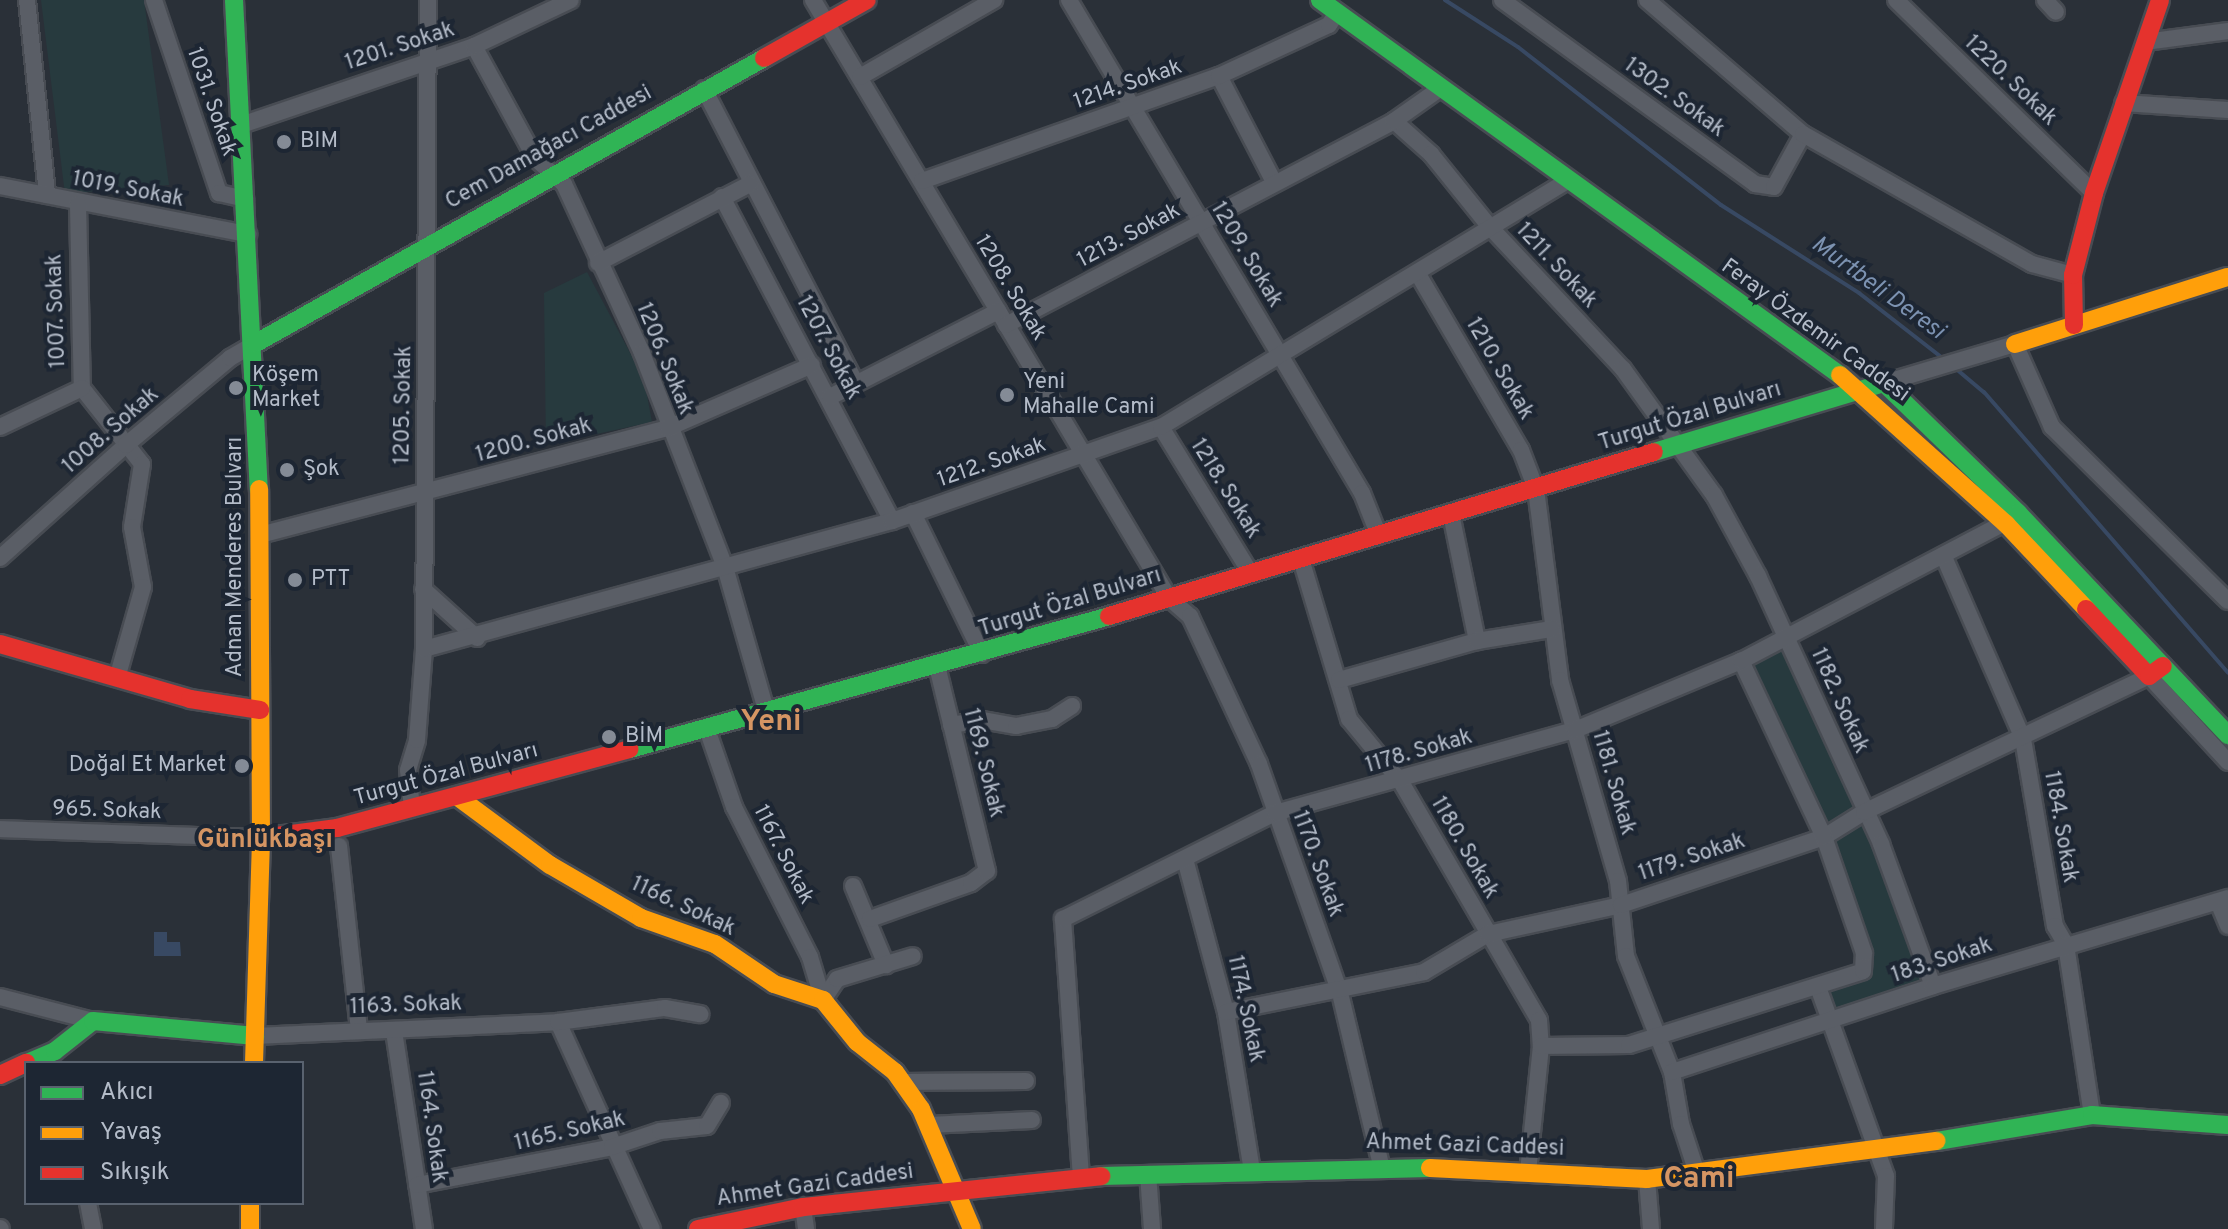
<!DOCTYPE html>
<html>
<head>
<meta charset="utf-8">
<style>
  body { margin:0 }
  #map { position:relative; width:2228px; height:1229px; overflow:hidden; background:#2a3038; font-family:Overpass,sans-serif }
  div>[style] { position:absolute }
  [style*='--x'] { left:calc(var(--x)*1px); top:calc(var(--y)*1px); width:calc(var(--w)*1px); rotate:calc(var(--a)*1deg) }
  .green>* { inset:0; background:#273a3e }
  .water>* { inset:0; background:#384963 }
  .stream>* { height:4px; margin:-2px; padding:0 2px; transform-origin:2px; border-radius:2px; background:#384963 }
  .roads { filter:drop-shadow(2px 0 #484c53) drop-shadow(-2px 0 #484c53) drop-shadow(0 2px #484c53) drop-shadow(0 -2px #484c53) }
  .street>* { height:16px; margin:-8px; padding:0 8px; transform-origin:8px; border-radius:8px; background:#5a5e66 }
  .fast>* { height:18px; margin:-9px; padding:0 9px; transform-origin:9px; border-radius:9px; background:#30b455 }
  .slow>* { height:18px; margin:-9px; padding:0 9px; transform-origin:9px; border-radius:9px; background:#ff9f0a }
  .jam>* { height:18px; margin:-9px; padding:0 9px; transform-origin:9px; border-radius:9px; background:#e5322d }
  .dots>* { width:22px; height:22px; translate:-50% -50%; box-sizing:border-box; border:4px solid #1d2633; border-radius:50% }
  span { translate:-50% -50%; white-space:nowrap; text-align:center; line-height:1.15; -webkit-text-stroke:8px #1d2633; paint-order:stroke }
  .street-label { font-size:22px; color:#b4bcc9 }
  .poi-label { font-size:22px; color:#b4bcc9 }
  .left { translate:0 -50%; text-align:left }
  .right { translate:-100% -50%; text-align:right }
  .water-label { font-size:24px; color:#7c92b1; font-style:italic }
  .quarter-label { font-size:26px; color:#d59563; font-weight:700 }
  .district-label { font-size:30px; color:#d59563; font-weight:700 }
  .legend { position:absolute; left:24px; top:1061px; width:280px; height:144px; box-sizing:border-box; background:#1d2633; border:2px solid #59626f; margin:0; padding:10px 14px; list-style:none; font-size:24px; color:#b4bcc9 }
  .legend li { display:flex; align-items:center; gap:16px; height:40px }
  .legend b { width:40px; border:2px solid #59626f }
</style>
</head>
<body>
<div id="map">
  <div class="green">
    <div style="clip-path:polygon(41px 0,144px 0,169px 185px,65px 194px)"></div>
    <div style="clip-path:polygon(587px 272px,644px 379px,652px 422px,546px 445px,544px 293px)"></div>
    <div style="clip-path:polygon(1787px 640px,1933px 986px,1829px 1022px,1818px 987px,1863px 971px,1864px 953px,1741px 661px)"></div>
  </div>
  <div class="water">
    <div style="clip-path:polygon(154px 932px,167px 932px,167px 942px,180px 942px,181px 956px,154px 956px)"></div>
  </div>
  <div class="stream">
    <div style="--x:1445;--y:0;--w:87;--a:32.8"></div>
    <div style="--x:1518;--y:47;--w:257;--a:37.9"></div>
    <div style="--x:1721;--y:205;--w:164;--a:32.5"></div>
    <div style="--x:1859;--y:293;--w:109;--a:37.9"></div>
    <div style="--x:1955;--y:368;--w:38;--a:40"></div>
    <div style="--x:1984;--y:392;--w:372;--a:49"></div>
  </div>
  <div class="roads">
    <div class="street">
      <div style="--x:27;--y:0;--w:196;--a:84.1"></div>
      <div style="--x:154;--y:0;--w:204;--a:71.4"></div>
      <div style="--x:219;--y:193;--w:27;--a:13"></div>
      <div style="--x:813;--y:0;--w:696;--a:59.23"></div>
      <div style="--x:1169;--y:598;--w:28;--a:41"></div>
      <div style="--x:1190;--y:616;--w:163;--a:65"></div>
      <div style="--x:1259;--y:764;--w:243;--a:70.5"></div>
      <div style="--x:1340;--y:993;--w:177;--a:76.6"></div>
      <div style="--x:1069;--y:0;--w:573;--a:59.28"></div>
      <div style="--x:1362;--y:493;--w:46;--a:68.4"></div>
      <div style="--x:1502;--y:0;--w:313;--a:36"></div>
      <div style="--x:1755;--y:184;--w:19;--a:9"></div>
      <div style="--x:1774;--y:187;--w:60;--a:-61.3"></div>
      <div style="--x:1647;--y:0;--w:206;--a:40.7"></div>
      <div style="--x:1803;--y:134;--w:263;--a:29.6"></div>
      <div style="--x:2032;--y:264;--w:42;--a:15"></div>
      <div style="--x:1896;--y:0;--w:277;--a:44.3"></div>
      <div style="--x:2045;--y:0;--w:16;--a:47"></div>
      <div style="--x:2145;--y:42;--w:84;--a:-7.5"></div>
      <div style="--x:474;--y:46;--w:128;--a:61.4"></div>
      <div style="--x:535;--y:158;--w:39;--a:42"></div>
      <div style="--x:564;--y:184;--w:186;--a:65.2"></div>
      <div style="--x:642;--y:353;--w:230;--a:68.8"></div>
      <div style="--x:725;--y:567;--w:152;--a:74"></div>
      <div style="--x:1219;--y:76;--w:117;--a:62.6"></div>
      <div style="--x:860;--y:77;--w:155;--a:-29.9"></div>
      <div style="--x:704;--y:89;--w:331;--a:62.7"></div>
      <div style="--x:2123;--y:103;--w:105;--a:3.8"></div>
      <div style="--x:1394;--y:121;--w:50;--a:41.7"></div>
      <div style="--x:1431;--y:154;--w:94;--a:51.1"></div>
      <div style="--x:1490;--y:227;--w:195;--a:46.9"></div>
      <div style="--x:1623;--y:369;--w:155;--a:54.2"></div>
      <div style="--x:1714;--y:495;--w:92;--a:61.5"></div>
      <div style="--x:1758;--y:576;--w:295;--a:65.3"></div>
      <div style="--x:1881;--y:844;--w:151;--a:69.9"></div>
      <div style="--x:238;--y:126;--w:249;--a:-18.7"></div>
      <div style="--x:474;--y:46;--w:107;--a:-25.4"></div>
      <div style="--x:922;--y:181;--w:315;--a:-19.5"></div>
      <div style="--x:1219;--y:76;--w:121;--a:-24.9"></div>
      <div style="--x:1329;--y:25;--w:15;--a:-58"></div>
      <div style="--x:0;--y:186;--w:253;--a:11"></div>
      <div style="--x:722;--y:197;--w:366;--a:62.3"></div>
      <div style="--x:78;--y:204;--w:184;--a:88.8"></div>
      <div style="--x:82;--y:388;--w:97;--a:51.7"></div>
      <div style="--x:142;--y:464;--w:64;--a:99"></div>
      <div style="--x:132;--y:527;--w:61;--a:79.6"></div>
      <div style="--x:143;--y:587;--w:95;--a:105.9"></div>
      <div style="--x:598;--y:263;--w:171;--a:-27.5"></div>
      <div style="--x:1418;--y:274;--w:204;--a:59.7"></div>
      <div style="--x:1521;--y:450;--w:42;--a:69"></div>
      <div style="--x:1536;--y:489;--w:193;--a:82.8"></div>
      <div style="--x:1560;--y:680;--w:209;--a:73.9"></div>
      <div style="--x:1618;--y:881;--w:75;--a:83.9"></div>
      <div style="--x:1626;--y:956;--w:125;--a:68.4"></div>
      <div style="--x:1672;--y:1072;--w:53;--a:80.2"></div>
      <div style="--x:1681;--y:1124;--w:55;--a:71.9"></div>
      <div style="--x:1006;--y:325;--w:438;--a:-27.7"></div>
      <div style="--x:1394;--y:121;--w:54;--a:-35.2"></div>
      <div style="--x:1884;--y:383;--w:137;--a:-16.6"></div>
      <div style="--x:2015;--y:344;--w:91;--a:66"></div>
      <div style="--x:2052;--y:427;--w:247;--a:44.7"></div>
      <div style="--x:830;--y:397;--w:189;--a:-27.1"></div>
      <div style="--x:0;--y:427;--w:91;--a:-25.4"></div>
      <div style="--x:1161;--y:427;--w:172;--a:58.5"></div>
      <div style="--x:913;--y:513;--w:157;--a:63.9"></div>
      <div style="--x:1451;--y:514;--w:130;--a:78.4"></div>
      <div style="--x:260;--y:535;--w:422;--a:-14.7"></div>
      <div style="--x:668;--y:428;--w:157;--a:-23.6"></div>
      <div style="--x:1944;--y:557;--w:198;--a:66.5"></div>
      <div style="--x:2023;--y:739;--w:190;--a:80.3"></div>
      <div style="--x:2055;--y:926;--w:22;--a:60"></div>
      <div style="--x:2066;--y:945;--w:172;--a:81.3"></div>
      <div style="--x:0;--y:558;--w:169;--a:-41.9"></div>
      <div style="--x:126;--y:445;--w:136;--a:-39.9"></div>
      <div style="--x:230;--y:358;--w:30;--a:-30"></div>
      <div style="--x:1301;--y:559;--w:167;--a:73.3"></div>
      <div style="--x:1349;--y:719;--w:82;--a:50.5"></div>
      <div style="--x:1401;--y:782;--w:275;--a:59.9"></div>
      <div style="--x:1539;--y:1020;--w:26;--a:86"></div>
      <div style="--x:1541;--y:1046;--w:126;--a:95.9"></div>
      <div style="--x:423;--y:589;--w:73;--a:42.2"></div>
      <div style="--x:424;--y:649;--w:485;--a:-15.3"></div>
      <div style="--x:892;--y:521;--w:285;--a:-19.3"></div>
      <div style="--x:1161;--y:427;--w:475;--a:-31.2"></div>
      <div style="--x:1339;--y:680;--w:143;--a:-15.8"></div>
      <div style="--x:1477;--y:641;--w:76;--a:-9.1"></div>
      <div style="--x:951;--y:725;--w:31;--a:-9"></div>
      <div style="--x:982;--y:720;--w:35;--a:10"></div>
      <div style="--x:1016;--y:726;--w:37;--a:-11"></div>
      <div style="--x:1052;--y:719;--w:24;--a:-33"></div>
      <div style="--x:707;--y:729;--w:83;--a:70.9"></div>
      <div style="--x:734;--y:807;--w:168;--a:63.1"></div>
      <div style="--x:810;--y:957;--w:45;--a:73.2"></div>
      <div style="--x:412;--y:808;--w:38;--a:-96"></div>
      <div style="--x:408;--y:770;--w:31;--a:-73"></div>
      <div style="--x:417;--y:740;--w:91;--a:-85.6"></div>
      <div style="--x:424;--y:649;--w:649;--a:-89.65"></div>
      <div style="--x:0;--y:829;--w:261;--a:2"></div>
      <div style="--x:339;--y:846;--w:184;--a:83.8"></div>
      <div style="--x:1185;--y:859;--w:158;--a:75"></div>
      <div style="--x:1226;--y:1012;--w:160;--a:80.7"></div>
      <div style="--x:853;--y:886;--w:86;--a:67.3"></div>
      <div style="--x:2218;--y:902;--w:26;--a:67"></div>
      <div style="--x:870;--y:919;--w:107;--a:-19.6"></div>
      <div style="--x:971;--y:883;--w:20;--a:-37"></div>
      <div style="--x:987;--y:871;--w:211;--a:-103.7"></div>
      <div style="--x:1818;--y:987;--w:201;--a:70.2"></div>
      <div style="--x:1886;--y:1176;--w:53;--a:92.2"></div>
      <div style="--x:0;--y:997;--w:96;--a:14.5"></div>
      <div style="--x:823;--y:1000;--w:25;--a:-56"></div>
      <div style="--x:837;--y:979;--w:79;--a:-16.8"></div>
      <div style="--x:1226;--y:1012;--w:202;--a:-11.4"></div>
      <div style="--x:1424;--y:972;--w:74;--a:-30.7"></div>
      <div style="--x:1488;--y:934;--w:136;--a:-12.3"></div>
      <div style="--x:1621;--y:905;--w:214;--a:-18.5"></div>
      <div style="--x:1824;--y:837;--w:47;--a:-32"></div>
      <div style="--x:1864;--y:812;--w:316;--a:-25.5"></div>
      <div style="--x:2149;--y:676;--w:117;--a:47.4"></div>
      <div style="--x:558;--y:1022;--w:227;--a:65.6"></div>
      <div style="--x:394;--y:1031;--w:200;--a:81.4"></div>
      <div style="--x:255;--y:1036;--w:303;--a:-2.6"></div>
      <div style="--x:558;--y:1022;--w:108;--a:-7.5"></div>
      <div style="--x:665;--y:1008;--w:36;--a:10"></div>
      <div style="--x:1541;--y:1046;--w:88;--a:-0.7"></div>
      <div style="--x:1629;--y:1045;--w:245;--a:-17.5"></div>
      <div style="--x:1863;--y:971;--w:18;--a:-87"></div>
      <div style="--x:1864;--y:953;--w:123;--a:-109"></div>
      <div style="--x:1824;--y:837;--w:195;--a:-115.2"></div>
      <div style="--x:1672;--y:1072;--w:275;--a:-18.2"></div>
      <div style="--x:1933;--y:986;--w:308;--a:-16.6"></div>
      <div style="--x:902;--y:1082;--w:124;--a:-0.5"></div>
      <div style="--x:929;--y:1125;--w:103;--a:-2.8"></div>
      <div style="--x:1148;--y:1174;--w:55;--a:85.8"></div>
      <div style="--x:1081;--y:1177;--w:259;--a:-94"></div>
      <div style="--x:1063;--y:919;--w:237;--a:-26.6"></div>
      <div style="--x:1275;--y:813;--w:311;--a:-15.5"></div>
      <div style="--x:1575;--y:730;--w:180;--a:-22.6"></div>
      <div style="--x:1741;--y:661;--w:307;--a:-27.7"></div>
      <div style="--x:1647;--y:1179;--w:50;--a:85.4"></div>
      <div style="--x:417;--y:1185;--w:199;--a:-11"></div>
      <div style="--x:612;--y:1147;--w:51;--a:-18.4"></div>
      <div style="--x:660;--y:1131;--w:47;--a:-6.1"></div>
      <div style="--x:707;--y:1126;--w:27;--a:-59"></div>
      <div style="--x:88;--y:1203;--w:26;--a:79"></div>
      <div style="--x:803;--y:1207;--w:22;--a:82"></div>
      <div style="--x:0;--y:1228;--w:1;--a:45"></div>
    </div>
    <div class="fast">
      <div style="--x:234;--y:0;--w:490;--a:87.1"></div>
      <div style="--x:1320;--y:0;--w:641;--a:35.8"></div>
      <div style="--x:256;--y:343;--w:582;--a:-29.29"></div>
      <div style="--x:1654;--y:452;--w:240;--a:-16.7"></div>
      <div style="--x:1884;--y:383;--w:187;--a:44.1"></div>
      <div style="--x:2018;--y:513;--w:306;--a:46.6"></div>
      <div style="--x:630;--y:749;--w:497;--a:-15.5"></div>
      <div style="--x:27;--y:1063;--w:30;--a:-23"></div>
      <div style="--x:55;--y:1051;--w:48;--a:-38.3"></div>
      <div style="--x:93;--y:1021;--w:163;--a:5.3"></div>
      <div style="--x:1937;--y:1141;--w:157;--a:-9.5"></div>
      <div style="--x:2092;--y:1115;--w:136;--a:4.2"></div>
      <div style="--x:1101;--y:1176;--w:329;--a:-1.4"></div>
    </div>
    <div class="slow">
      <div style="--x:2015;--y:344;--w:223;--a:-17.5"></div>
      <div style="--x:1840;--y:375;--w:223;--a:41.9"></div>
      <div style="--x:2006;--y:524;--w:117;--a:46.7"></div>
      <div style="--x:458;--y:797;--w:114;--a:36.5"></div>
      <div style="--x:550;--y:865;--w:105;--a:30.2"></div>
      <div style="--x:641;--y:918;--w:78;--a:19.4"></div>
      <div style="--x:715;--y:944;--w:71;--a:34.1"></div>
      <div style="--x:774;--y:984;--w:52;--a:18.1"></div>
      <div style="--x:823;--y:1000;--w:54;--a:51"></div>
      <div style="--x:857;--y:1042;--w:48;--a:38.3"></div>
      <div style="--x:895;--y:1072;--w:45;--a:54.9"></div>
      <div style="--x:921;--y:1109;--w:130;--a:67"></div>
      <div style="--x:254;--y:1063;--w:225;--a:-88.2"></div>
      <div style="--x:261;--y:838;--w:349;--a:-90.3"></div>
      <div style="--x:1430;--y:1168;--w:217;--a:2.9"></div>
      <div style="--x:1647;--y:1179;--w:292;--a:-7.5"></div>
      <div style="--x:250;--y:1203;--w:26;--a:90"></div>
    </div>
    <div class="jam">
      <div style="--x:764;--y:58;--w:118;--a:-29.4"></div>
      <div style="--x:2074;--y:325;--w:50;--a:-91.1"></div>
      <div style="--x:2073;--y:275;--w:85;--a:-75.6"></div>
      <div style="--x:2094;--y:193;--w:204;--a:-71.1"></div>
      <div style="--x:2086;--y:609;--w:92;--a:46.8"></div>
      <div style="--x:2149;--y:676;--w:17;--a:-36"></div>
      <div style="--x:1109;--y:616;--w:569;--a:-16.75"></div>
      <div style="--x:0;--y:644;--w:198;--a:16.1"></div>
      <div style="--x:190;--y:699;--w:71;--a:8.9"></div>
      <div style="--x:261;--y:838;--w:77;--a:-7.5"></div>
      <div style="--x:337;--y:828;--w:303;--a:-15.1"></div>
      <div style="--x:0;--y:1075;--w:29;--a:-25"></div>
      <div style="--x:698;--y:1229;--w:107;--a:-11.8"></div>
      <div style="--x:803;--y:1207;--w:300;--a:-5.9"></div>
    </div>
  </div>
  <div class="dots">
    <div style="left:284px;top:142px;background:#848b96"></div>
    <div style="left:236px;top:388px;background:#848b96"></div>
    <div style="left:1007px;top:395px;background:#848b96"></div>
    <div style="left:287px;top:470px;background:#848b96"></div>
    <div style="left:295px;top:580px;background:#848b96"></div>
    <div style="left:609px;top:737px;background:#848b96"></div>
    <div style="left:242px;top:766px;background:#848b96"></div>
  </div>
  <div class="street-label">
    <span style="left:400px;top:47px;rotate:-18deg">1201. Sokak</span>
    <span style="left:2010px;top:81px;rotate:44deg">1220. Sokak</span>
    <span style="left:1128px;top:85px;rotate:-19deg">1214. Sokak</span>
    <span style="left:1674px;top:98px;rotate:36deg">1302. Sokak</span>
    <span style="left:211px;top:102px;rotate:71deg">1031. Sokak</span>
    <span style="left:549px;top:148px;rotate:-29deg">Cem Damağacı Caddesi</span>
    <span style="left:128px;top:190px;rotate:11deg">1019. Sokak</span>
    <span style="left:1129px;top:236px;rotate:-28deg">1213. Sokak</span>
    <span style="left:1246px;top:255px;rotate:59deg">1209. Sokak</span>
    <span style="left:1556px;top:266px;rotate:47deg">1211. Sokak</span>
    <span style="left:1010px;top:288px;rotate:59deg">1208. Sokak</span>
    <span style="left:57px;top:311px;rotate:-92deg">1007. Sokak</span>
    <span style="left:1815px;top:331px;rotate:36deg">Feray Özdemir Caddesi</span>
    <span style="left:828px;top:348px;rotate:62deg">1207. Sokak</span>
    <span style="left:664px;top:359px;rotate:68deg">1206. Sokak</span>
    <span style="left:1499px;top:369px;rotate:60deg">1210. Sokak</span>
    <span style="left:404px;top:405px;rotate:-89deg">1205. Sokak</span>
    <span style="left:1690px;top:417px;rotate:-17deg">Turgut Özal Bulvarı</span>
    <span style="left:111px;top:431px;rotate:-41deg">1008. Sokak</span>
    <span style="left:534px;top:441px;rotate:-15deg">1200. Sokak</span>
    <span style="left:992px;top:463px;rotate:-19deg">1212. Sokak</span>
    <span style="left:1225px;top:489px;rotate:58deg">1218. Sokak</span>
    <span style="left:236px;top:557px;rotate:-90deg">Adnan Menderes Bulvarı</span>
    <span style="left:1070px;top:603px;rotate:-17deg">Turgut Özal Bulvarı</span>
    <span style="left:1839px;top:701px;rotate:66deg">1182. Sokak</span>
    <span style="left:1419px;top:752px;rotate:-16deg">1178. Sokak</span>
    <span style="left:983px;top:763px;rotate:76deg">1169. Sokak</span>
    <span style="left:446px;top:775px;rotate:-15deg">Turgut Özal Bulvarı</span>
    <span style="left:1613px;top:783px;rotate:74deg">1181. Sokak</span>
    <span style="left:107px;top:811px;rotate:2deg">965. Sokak</span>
    <span style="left:2060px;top:827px;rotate:80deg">1184. Sokak</span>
    <span style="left:1464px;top:848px;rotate:60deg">1180. Sokak</span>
    <span style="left:783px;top:855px;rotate:63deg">1167. Sokak</span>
    <span style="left:1692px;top:858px;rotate:-18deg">1179. Sokak</span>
    <span style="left:1317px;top:864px;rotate:70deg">1170. Sokak</span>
    <span style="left:683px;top:907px;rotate:25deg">1166. Sokak</span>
    <span style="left:1942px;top:961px;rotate:-18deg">183. Sokak</span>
    <span style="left:406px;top:1006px;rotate:-2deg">1163. Sokak</span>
    <span style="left:1245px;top:1009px;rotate:78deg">1174. Sokak</span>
    <span style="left:431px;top:1127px;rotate:82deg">1164. Sokak</span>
    <span style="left:570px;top:1132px;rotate:-13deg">1165. Sokak</span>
    <span style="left:1465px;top:1146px;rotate:2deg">Ahmet Gazi Caddesi</span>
    <span style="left:815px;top:1186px;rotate:-8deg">Ahmet Gazi Caddesi</span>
  </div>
  <div class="poi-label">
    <span class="left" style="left:300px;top:142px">BIM</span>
    <span class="left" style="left:252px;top:388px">Köşem<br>Market</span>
    <span class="left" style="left:1023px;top:395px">Yeni<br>Mahalle Cami</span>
    <span class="left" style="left:303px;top:470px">Şok</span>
    <span class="left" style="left:311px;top:580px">PTT</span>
    <span class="left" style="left:625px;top:737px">BİM</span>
    <span class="right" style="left:226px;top:766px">Doğal Et Market</span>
  </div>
  <div class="water-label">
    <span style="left:1877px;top:289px;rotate:36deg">Murtbeli Deresi</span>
  </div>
  <div class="quarter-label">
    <span style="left:265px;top:841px">Günlükbaşı</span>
  </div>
  <div class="district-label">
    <span style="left:771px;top:723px">Yeni</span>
    <span style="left:1699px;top:1180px">Cami</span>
  </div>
  <ul class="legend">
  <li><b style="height:10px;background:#30b455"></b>Akıcı</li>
  <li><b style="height:10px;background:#ff9f0a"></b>Yavaş</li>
  <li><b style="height:10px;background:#e5322d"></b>Sıkışık</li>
  </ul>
</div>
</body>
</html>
